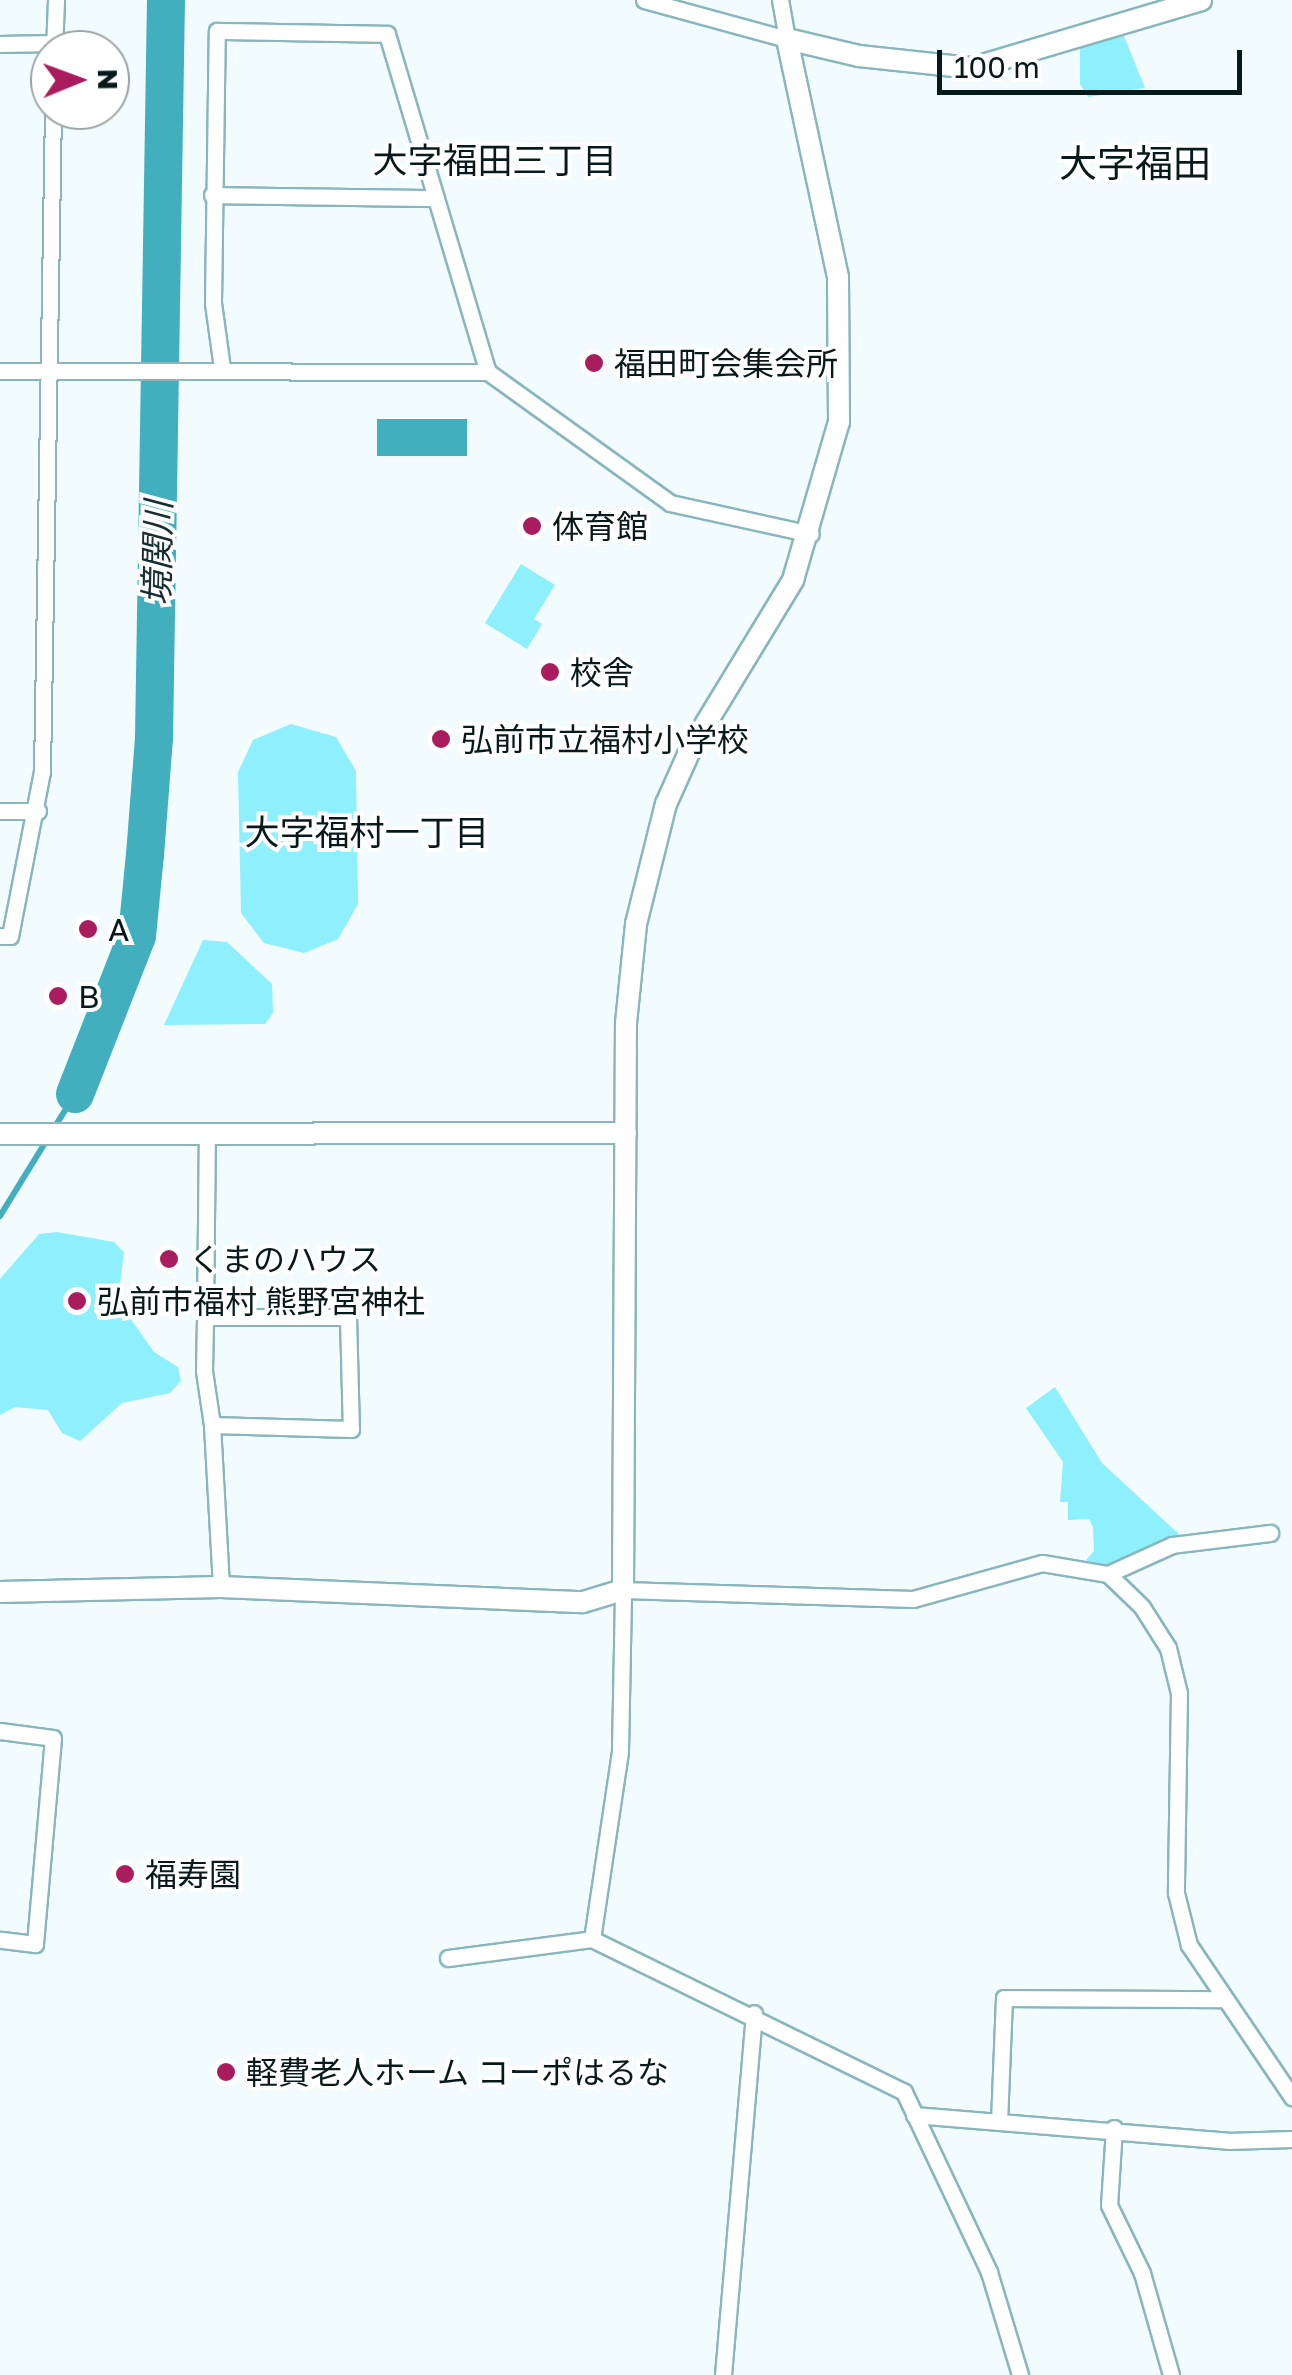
<!DOCTYPE html>
<html>
<head>
<meta charset="utf-8">
<style>
  body { margin:0 }
  #map { position:relative; width:1292px; height:2375px; overflow:hidden; background:#f2fbfd; font-family:"Golos Text","Noto Sans JP",sans-serif }
  div>[style] { position:absolute }
  [style*='--x'] { left:calc(var(--x)*1px); top:calc(var(--y)*1px); width:calc(var(--w)*1px); rotate:calc(var(--a)*1deg) }
  .green>* { inset:0; background:#8eeffd }
  .water>* { inset:0; background:#42afbe }
  .stream>* { height:6px; margin:-3px; padding:0 3px; transform-origin:3px; border-radius:3px; background:#42afbe }
  .river>* { height:38px; margin:-19px; padding:0 19px; transform-origin:19px; border-radius:19px; background:#42afbe }
  .roads { filter:drop-shadow(2px 0 #89b6bd) drop-shadow(-2px 0 #89b6bd) drop-shadow(0 2px #89b6bd) drop-shadow(0 -2px #89b6bd) }
  .minor>* { height:15px; margin:-7.5px; padding:0 7.5px; transform-origin:7.5px; border-radius:7.5px; background:#fff }
  .tertiary>* { height:20px; margin:-10px; padding:0 10px; transform-origin:10px; border-radius:10px; background:#fff }
  .dots>* { width:28px; height:28px; translate:-50% -50%; box-sizing:border-box; border:5px solid #fff; border-radius:50% }
  span { translate:-50% -50%; white-space:nowrap; text-align:center; line-height:1.15; -webkit-text-stroke:8px #fff; paint-order:stroke }
  .poi-label { font-size:32px; color:#08191c }
  .left { translate:0 -50%; text-align:left }
  .neighbourhood-label { font-size:35px; color:#08191c }
  .water-label { font-size:35px; color:#162e31; font-style:italic }
  .quarter-label { font-size:38px; color:#08191c }
  .north { position:absolute; left:30px; top:30px; width:100px; height:100px; box-sizing:border-box; background:#fff; border:2px solid #9ca3a4; border-radius:50%; rotate:89deg; font-size:28px; font-weight:700; line-height:40px; text-align:center; color:#08191c }
  .north::after { content:''; display:block; margin:auto; width:35px; height:45px; background:#a91d5e; clip-path:polygon(50% 0,100% 100%,50% 72%,0 100%) }
  .scale { position:absolute; left:937px; top:50px; width:305px; height:45px; box-sizing:border-box; border:5px solid #08191c; border-top:0; padding-left:12px; font-size:30px; line-height:35px; white-space:nowrap; color:#08191c; -webkit-text-stroke:8px #fff; paint-order:stroke }
</style>
</head>
<body>
<div id="map">
  <div class="green">
    <div style="clip-path:polygon(1124px 36px,1145px 88px,1088px 97px,1080px 84px,1080px 47px)"></div>
    <div style="clip-path:polygon(521px 564px,555px 585px,534px 619px,542px 624px,527px 649px,485px 623px)"></div>
    <div style="clip-path:polygon(291px 724px,336px 737px,356px 771px,358px 904px,338px 939px,304px 953px,264px 943px,241px 913px,238px 772px,253px 740px)"></div>
    <div style="clip-path:polygon(203px 940px,227px 942px,272px 984px,273px 1013px,265px 1024px,164px 1025px)"></div>
    <div style="clip-path:polygon(57px 1232px,114px 1242px,124px 1252px,118px 1301px,154px 1352px,178px 1367px,181px 1381px,170px 1393px,122px 1403px,80px 1441px,62px 1433px,48px 1410px,15px 1407px,0 1415px,0 1279px,39px 1234px)"></div>
    <div style="clip-path:polygon(1055px 1387px,1102px 1463px,1182px 1537px,1107px 1568px,1086px 1560px,1094px 1551px,1093px 1527px,1089px 1519px,1068px 1520px,1068px 1502px,1060px 1502px,1063px 1462px,1026px 1408px)"></div>
  </div>
  <div class="water">
    <div style="clip-path:polygon(377px 419px,467px 419px,467px 456px,377px 456px)"></div>
  </div>
  <div class="stream">
    <div style="--x:0;--y:1216;--w:143;--a:-58.4"></div>
  </div>
  <div class="river">
    <div style="--x:75;--y:1094;--w:170;--a:-68.6"></div>
    <div style="--x:137;--y:936;--w:81;--a:-84.4"></div>
    <div style="--x:145;--y:855;--w:117;--a:-85.6"></div>
    <div style="--x:154;--y:738;--w:738;--a:-89.07"></div>
  </div>
  <div class="roads">
    <div class="minor">
      <div style="--x:644;--y:0;--w:148;--a:15.3"></div>
      <div style="--x:787;--y:39;--w:40;--a:-100"></div>
      <div style="--x:0;--y:44;--w:55;--a:-1"></div>
      <div style="--x:54;--y:50;--w:50;--a:-87.7"></div>
      <div style="--x:212;--y:195;--w:224;--a:0.8"></div>
      <div style="--x:222;--y:368;--w:66;--a:-97.9"></div>
      <div style="--x:213;--y:303;--w:272;--a:-89.2"></div>
      <div style="--x:217;--y:31;--w:170;--a:1"></div>
      <div style="--x:387;--y:34;--w:353;--a:73.4"></div>
      <div style="--x:0;--y:371;--w:488;--a:0.1"></div>
      <div style="--x:488;--y:372;--w:224;--a:35.7"></div>
      <div style="--x:670;--y:503;--w:144;--a:12.4"></div>
      <div style="--x:0;--y:811;--w:38;--a:0"></div>
      <div style="--x:0;--y:936;--w:10;--a:0"></div>
      <div style="--x:10;--y:936;--w:167;--a:-79"></div>
      <div style="--x:42;--y:772;--w:662;--a:-89.05"></div>
      <div style="--x:205;--y:1317;--w:143;--a:0"></div>
      <div style="--x:348;--y:1317;--w:112;--a:88.5"></div>
      <div style="--x:351;--y:1429;--w:139;--a:-178.4"></div>
      <div style="--x:212;--y:1425;--w:55;--a:-98.4"></div>
      <div style="--x:204;--y:1371;--w:54;--a:-88.9"></div>
      <div style="--x:205;--y:1317;--w:184;--a:-89.4"></div>
      <div style="--x:212;--y:1425;--w:162;--a:86.8"></div>
      <div style="--x:1108;--y:1574;--w:47;--a:44.1"></div>
      <div style="--x:1142;--y:1607;--w:49;--a:57.6"></div>
      <div style="--x:1168;--y:1648;--w:46;--a:76.3"></div>
      <div style="--x:1179;--y:1693;--w:200;--a:90.9"></div>
      <div style="--x:1176;--y:1893;--w:54;--a:76"></div>
      <div style="--x:1189;--y:1945;--w:184;--a:55.9"></div>
      <div style="--x:0;--y:1731;--w:53;--a:7.5"></div>
      <div style="--x:53;--y:1738;--w:207;--a:95"></div>
      <div style="--x:35;--y:1944;--w:35;--a:-173"></div>
      <div style="--x:592;--y:1939;--w:190;--a:-81.5"></div>
      <div style="--x:620;--y:1751;--w:161;--a:-88.9"></div>
      <div style="--x:623;--y:1590;--w:290;--a:1.8"></div>
      <div style="--x:913;--y:1599;--w:134;--a:-15.6"></div>
      <div style="--x:1042;--y:1563;--w:67;--a:9.5"></div>
      <div style="--x:1108;--y:1574;--w:70;--a:-24.4"></div>
      <div style="--x:1172;--y:1545;--w:99;--a:-7"></div>
      <div style="--x:448;--y:1958;--w:145;--a:-7.5"></div>
      <div style="--x:592;--y:1939;--w:347;--a:26.1"></div>
      <div style="--x:904;--y:2092;--w:199;--a:64.7"></div>
      <div style="--x:989;--y:2272;--w:108;--a:73.2"></div>
      <div style="--x:914;--y:2115;--w:315;--a:4.7"></div>
      <div style="--x:1228;--y:2141;--w:64;--a:-1.8"></div>
      <div style="--x:999;--y:2122;--w:124;--a:-87.7"></div>
      <div style="--x:1004;--y:1998;--w:219;--a:0.3"></div>
      <div style="--x:1114;--y:2128;--w:77;--a:93.7"></div>
      <div style="--x:1109;--y:2205;--w:76;--a:64.1"></div>
      <div style="--x:1142;--y:2273;--w:106;--a:74.1"></div>
      <div style="--x:723;--y:2375;--w:363;--a:-85.1"></div>
    </div>
    <div class="tertiary">
      <div style="--x:0;--y:1134;--w:626;--a:-0.09"></div>
      <div style="--x:0;--y:1592;--w:221;--a:-1.3"></div>
      <div style="--x:221;--y:1587;--w:362;--a:2.4"></div>
      <div style="--x:583;--y:1602;--w:42;--a:-16.7"></div>
      <div style="--x:623;--y:1590;--w:567;--a:-89.7"></div>
      <div style="--x:626;--y:1023;--w:100;--a:-84.2"></div>
      <div style="--x:636;--y:924;--w:124;--a:-76"></div>
      <div style="--x:666;--y:804;--w:61;--a:-65.9"></div>
      <div style="--x:691;--y:748;--w:197;--a:-58.7"></div>
      <div style="--x:793;--y:580;--w:165;--a:-73.8"></div>
      <div style="--x:839;--y:422;--w:145;--a:-90.4"></div>
      <div style="--x:838;--y:277;--w:243;--a:-102.1"></div>
      <div style="--x:787;--y:39;--w:74;--a:13.3"></div>
      <div style="--x:859;--y:56;--w:114;--a:6.1"></div>
      <div style="--x:972;--y:68;--w:239;--a:-16.5"></div>
    </div>
  </div>
  <div class="dots">
    <div style="left:594px;top:363px;background:#a91d5e"></div>
    <div style="left:532px;top:526px;background:#a91d5e"></div>
    <div style="left:550px;top:672px;background:#a91d5e"></div>
    <div style="left:441px;top:739px;background:#a91d5e"></div>
    <div style="left:88px;top:929px;background:#a91d5e"></div>
    <div style="left:58px;top:996px;background:#a91d5e"></div>
    <div style="left:169px;top:1259px;background:#a91d5e"></div>
    <div style="left:77px;top:1301px;background:#a91d5e"></div>
    <div style="left:125px;top:1874px;background:#a91d5e"></div>
    <div style="left:226px;top:2072px;background:#a91d5e"></div>
  </div>
  <div class="poi-label">
    <span class="left" style="left:614px;top:363px">福田町会集会所</span>
    <span class="left" style="left:552px;top:526px">体育館</span>
    <span class="left" style="left:570px;top:672px">校舎</span>
    <span class="left" style="left:461px;top:739px">弘前市立福村小学校</span>
    <span class="left" style="left:108px;top:929px">A</span>
    <span class="left" style="left:78px;top:996px">B</span>
    <span class="left" style="left:189px;top:1259px">くまのハウス</span>
    <span class="left" style="left:97px;top:1301px">弘前市福村 熊野宮神社</span>
    <span class="left" style="left:145px;top:1874px">福寿園</span>
    <span class="left" style="left:246px;top:2072px">軽費老人ホーム コーポはるな</span>
  </div>
  <div class="neighbourhood-label">
    <span style="left:495px;top:160px">大字福田三丁目</span>
    <span style="left:367px;top:832px">大字福村一丁目</span>
  </div>
  <div class="water-label">
    <span style="left:157px;top:553px;rotate:-89deg">境関川</span>
  </div>
  <div class="quarter-label">
    <span style="left:1135px;top:163px">大字福田</span>
  </div>
  <div class="north">N</div>
  <div class="scale">100 m</div>
</div>
</body>
</html>
